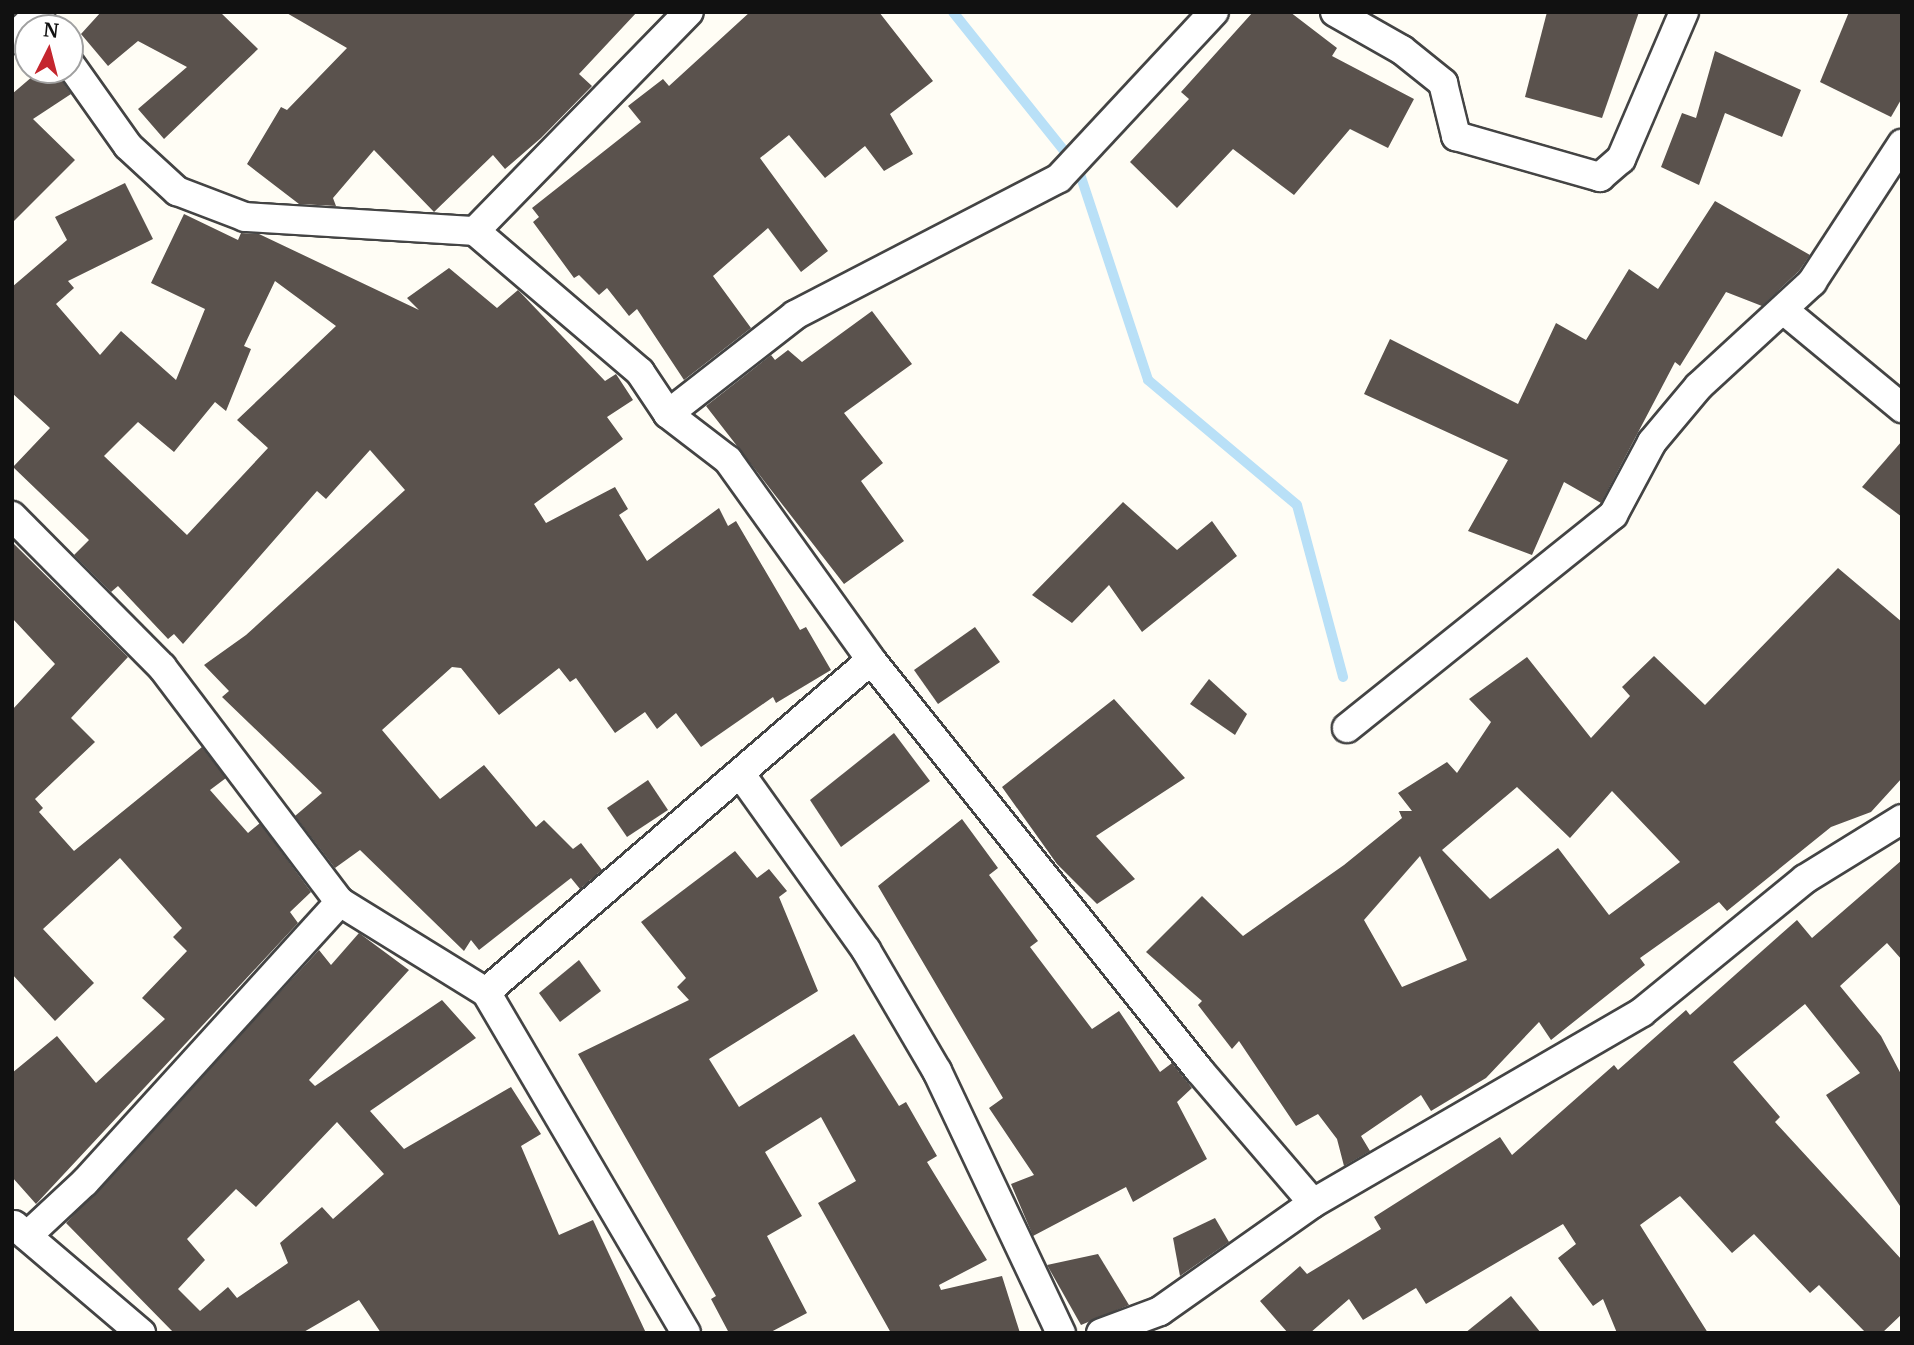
<!DOCTYPE html>
<html>
<head>
<meta charset="utf-8">
<style>
  body { margin:0 }
  #map { position:relative; width:1914px; height:1345px; overflow:hidden; background:#fffdf5; font-family:Merriweather,serif }
  div>[style] { position:absolute }
  [style*='--x'] { left:calc(var(--x)*1px); top:calc(var(--y)*1px); width:calc(var(--w)*1px); rotate:calc(var(--a)*1deg) }
  .stream>* { height:10px; margin:-5px; padding:0 5px; transform-origin:5px; border-radius:5px; background:#b9e0f7 }
  .building>* { inset:0; background:#5a524d }
  .roads { filter:drop-shadow(2px 0 #444) drop-shadow(-2px 0 #444) drop-shadow(0 2px #444) drop-shadow(0 -2px #444) }
  .minor>* { height:28px; margin:-14px; padding:0 14px; transform-origin:14px; border-radius:14px; background:#fff }
  span { translate:-50% -50%; white-space:nowrap; text-align:center; line-height:1.15; -webkit-text-stroke:7px #fff; paint-order:stroke }
  .frame { position:absolute; inset:0; border:14px solid #111; pointer-events:none }
  .north { position:absolute; left:14px; top:14px; width:70px; height:70px; box-sizing:border-box; background:#fff; border:2px solid #a0a0a0; border-radius:50%; rotate:6deg; font-size:19px; font-weight:700; line-height:28px; text-align:center; color:#111 }
  .north::after { content:''; display:block; margin:auto; width:24px; height:32px; background:#c4262e; clip-path:polygon(50% 0,100% 100%,50% 72%,0 100%) }
</style>
</head>
<body>
<div id="map">
  <div class="stream">
    <div style="--x:953;--y:12;--w:200;--a:51.3"></div>
    <div style="--x:1078;--y:168;--w:223;--a:71.7"></div>
    <div style="--x:1148;--y:380;--w:194;--a:40"></div>
    <div style="--x:1297;--y:505;--w:178;--a:75"></div>
  </div>
  <div class="building">
    <div style="clip-path:polygon(101px 12px,220px 12px,258px 49px,164px 139px,138px 109px,187px 67px,138px 41px,108px 66px,81px 34px)"></div>
    <div style="clip-path:polygon(285px 12px,637px 12px,579px 74px,592px 86px,541px 138px,505px 169px,493px 155px,434px 212px,374px 150px,333px 198px,336px 206px,299px 204px,247px 164px,281px 107px,287px 110px,347px 48px)"></div>
    <div style="clip-path:polygon(750px 12px,879px 12px,933px 81px,890px 114px,913px 154px,884px 171px,865px 146px,825px 178px,789px 135px,760px 158px,828px 251px,801px 272px,768px 228px,713px 276px,751px 328px,684px 380px,637px 309px,629px 316px,607px 288px,599px 295px,579px 275px,574px 278px,533px 222px,539px 217px,532px 208px,641px 122px,628px 106px,663px 79px,669px 86px)"></div>
    <div style="clip-path:polygon(1253px 12px,1290px 12px,1337px 48px,1332px 56px,1414px 99px,1388px 148px,1350px 129px,1294px 195px,1233px 149px,1177px 208px,1130px 162px,1189px 99px,1181px 92px)"></div>
    <div style="clip-path:polygon(1547px 12px,1639px 12px,1602px 118px,1525px 97px)"></div>
    <div style="clip-path:polygon(1849px 12px,1902px 12px,1902px 98px,1891px 117px,1820px 82px)"></div>
    <div style="clip-path:polygon(1715px 51px,1801px 90px,1782px 137px,1725px 113px,1699px 185px,1661px 167px,1682px 113px,1696px 118px)"></div>
    <div style="clip-path:polygon(40px 70px,55px 70px,71px 94px,33px 119px,75px 160px,12px 223px,12px 94px)"></div>
    <div style="clip-path:polygon(evenodd,125px 183px,153px 239px,68px 281px,74px 288px,56px 304px,100px 355px,121px 331px,176px 380px,205px 309px,151px 283px,184px 214px,238px 240px,241px 233px,259px 234px,419px 310px,407px 298px,449px 268px,497px 308px,518px 290px,605px 381px,616px 374px,633px 400px,607px 417px,623px 439px,534px 504px,546px 523px,615px 487px,628px 509px,619px 515px,647px 561px,719px 508px,728px 526px,736px 521px,800px 630px,806px 627px,831px 670px,776px 703px,773px 697px,701px 747px,676px 713px,657px 729px,645px 712px,615px 733px,576px 678px,570px 682px,559px 668px,499px 715px,461px 668px,452px 667px,382px 730px,440px 799px,484px 765px,536px 827px,544px 820px,573px 849px,581px 843px,602px 870px,580px 889px,571px 878px,479px 950px,471px 940px,464px 951px,360px 850px,335px 868px,295px 816px,322px 793px,222px 697px,229px 691px,204px 665px,246px 635px,405px 490px,370px 450px,326px 499px,317px 491px,183px 644px,174px 634px,168px 639px,118px 586px,111px 592px,74px 555px,89px 540px,13px 467px,50px 428px,12px 393px,12px 287px,67px 240px,55px 217px,125px 183px,275px 281px,336px 326px,237px 420px,268px 448px,187px 535px,104px 456px,138px 422px,174px 452px,215px 402px,226px 411px,251px 349px,244px 346px,275px 281px)"></div>
    <div style="clip-path:polygon(1715px 201px,1810px 255px,1799px 271px,1762px 306px,1726px 292px,1680px 366px,1675px 362px,1601px 503px,1564px 482px,1532px 555px,1468px 531px,1508px 460px,1364px 394px,1390px 339px,1518px 404px,1556px 323px,1586px 340px,1629px 269px,1658px 289px)"></div>
    <div style="clip-path:polygon(872px 311px,912px 364px,844px 413px,883px 463px,861px 481px,904px 541px,844px 584px,706px 406px,771px 355px,775px 360px,788px 350px,802px 362px)"></div>
    <div style="clip-path:polygon(1902px 441px,1902px 517px,1862px 487px)"></div>
    <div style="clip-path:polygon(1123px 502px,1177px 550px,1212px 521px,1237px 556px,1142px 632px,1109px 585px,1072px 623px,1032px 595px)"></div>
    <div style="clip-path:polygon(12px 542px,128px 657px,71px 718px,95px 742px,35px 799px,43px 808px,39px 812px,74px 851px,202px 747px,226px 778px,210px 790px,248px 833px,260px 823px,311px 892px,290px 912px,298px 923px,36px 1204px,12px 1177px,12px 1073px,57px 1036px,96px 1083px,165px 1019px,142px 998px,187px 951px,173px 937px,182px 928px,120px 858px,43px 929px,94px 983px,55px 1021px,12px 974px,12px 710px,55px 664px,12px 618px)"></div>
    <div style="clip-path:polygon(evenodd,1838px 568px,1902px 622px,1902px 778px,1871px 812px,1831px 827px,1727px 911px,1719px 902px,1640px 958px,1645px 965px,1551px 1040px,1539px 1022px,1486px 1078px,1431px 1111px,1421px 1095px,1361px 1136px,1370px 1151px,1344px 1166px,1337px 1139px,1318px 1114px,1296px 1126px,1239px 1041px,1232px 1049px,1198px 1005px,1202px 1001px,1146px 952px,1202px 896px,1243px 936px,1344px 865px,1402px 818px,1399px 811px,1412px 811px,1398px 793px,1447px 762px,1457px 773px,1491px 722px,1469px 699px,1527px 657px,1591px 738px,1630px 696px,1622px 687px,1654px 656px,1705px 705px,1838px 568px,1517px 787px,1570px 838px,1612px 791px,1680px 862px,1609px 915px,1558px 848px,1490px 899px,1442px 850px,1517px 787px,1838px 568px,1420px 856px,1467px 960px,1402px 987px,1364px 920px,1420px 856px)"></div>
    <div style="clip-path:polygon(975px 627px,1000px 662px,938px 704px,914px 670px)"></div>
    <div style="clip-path:polygon(1209px 679px,1247px 714px,1235px 735px,1190px 704px)"></div>
    <div style="clip-path:polygon(1114px 699px,1185px 778px,1096px 836px,1135px 879px,1097px 904px,1057px 864px,1002px 787px)"></div>
    <div style="clip-path:polygon(894px 733px,930px 781px,841px 847px,810px 800px)"></div>
    <div style="clip-path:polygon(648px 780px,668px 810px,627px 837px,607px 808px)"></div>
    <div style="clip-path:polygon(962px 819px,998px 868px,989px 875px,1038px 941px,1030px 947px,1092px 1029px,1119px 1011px,1160px 1072px,1172px 1063px,1192px 1088px,1177px 1102px,1207px 1159px,1133px 1202px,1126px 1187px,1033px 1236px,1011px 1184px,1034px 1175px,989px 1108px,1003px 1098px,878px 886px)"></div>
    <div style="clip-path:polygon(735px 851px,757px 878px,769px 869px,787px 891px,779px 897px,818px 991px,709px 1059px,739px 1107px,854px 1034px,899px 1106px,906px 1102px,937px 1156px,927px 1162px,987px 1260px,939px 1285px,941px 1290px,1002px 1276px,1020px 1333px,891px 1333px,818px 1203px,856px 1181px,821px 1117px,765px 1152px,802px 1216px,767px 1236px,807px 1313px,769px 1333px,729px 1333px,711px 1299px,716px 1296px,578px 1054px,689px 1000px,677px 987px,686px 978px,641px 922px)"></div>
    <div style="clip-path:polygon(1902px 860px,1902px 960px,1887px 943px,1840px 986px,1881px 1036px,1902px 1076px,1902px 1209px,1826px 1095px,1860px 1073px,1805px 1004px,1733px 1062px,1780px 1117px,1775px 1122px,1902px 1260px,1902px 1314px,1882px 1333px,1866px 1333px,1819px 1285px,1810px 1293px,1754px 1234px,1732px 1253px,1680px 1196px,1640px 1225px,1708px 1333px,1617px 1333px,1603px 1299px,1593px 1306px,1558px 1258px,1576px 1244px,1563px 1224px,1426px 1304px,1416px 1288px,1363px 1320px,1349px 1299px,1310px 1333px,1288px 1333px,1260px 1301px,1300px 1266px,1307px 1274px,1381px 1229px,1374px 1217px,1500px 1137px,1512px 1155px,1614px 1065px,1618px 1070px,1686px 1010px,1690px 1015px,1797px 920px,1812px 938px)"></div>
    <div style="clip-path:polygon(evenodd,359px 933px,409px 970px,309px 1080px,315px 1086px,442px 1000px,476px 1038px,370px 1111px,404px 1149px,511px 1087px,541px 1134px,521px 1146px,559px 1235px,593px 1220px,646px 1333px,381px 1333px,359px 1300px,302px 1333px,174px 1333px,66px 1223px,319px 950px,331px 965px,359px 933px,337px 1122px,384px 1174px,333px 1219px,322px 1207px,280px 1243px,288px 1263px,237px 1298px,228px 1287px,200px 1311px,178px 1289px,205px 1260px,187px 1239px,236px 1189px,256px 1207px,337px 1122px)"></div>
    <div style="clip-path:polygon(579px 960px,601px 991px,560px 1022px,539px 993px)"></div>
    <div style="clip-path:polygon(1215px 1218px,1229px 1242px,1180px 1276px,1173px 1238px)"></div>
    <div style="clip-path:polygon(1098px 1254px,1129px 1305px,1081px 1325px,1047px 1265px)"></div>
    <div style="clip-path:polygon(1511px 1296px,1541px 1333px,1465px 1333px)"></div>
  </div>
  <div class="roads">
    <div class="minor">
      <div style="--x:1335;--y:12;--w:77;--a:29.6"></div>
      <div style="--x:1402;--y:50;--w:53;--a:38.8"></div>
      <div style="--x:1443;--y:83;--w:55;--a:76.2"></div>
      <div style="--x:1456;--y:136;--w:150;--a:15.9"></div>
      <div style="--x:1600;--y:177;--w:28;--a:-41"></div>
      <div style="--x:1621;--y:159;--w:160;--a:-66.8"></div>
      <div style="--x:12;--y:39;--w:39;--a:-44"></div>
      <div style="--x:70;--y:64;--w:100;--a:54.7"></div>
      <div style="--x:128;--y:146;--w:67;--a:42.6"></div>
      <div style="--x:177;--y:191;--w:73;--a:20.9"></div>
      <div style="--x:245;--y:217;--w:230;--a:3.5"></div>
      <div style="--x:475;--y:231;--w:217;--a:40.5"></div>
      <div style="--x:640;--y:372;--w:50;--a:56.3"></div>
      <div style="--x:668;--y:414;--w:76;--a:37.5"></div>
      <div style="--x:728;--y:460;--w:246;--a:54.4"></div>
      <div style="--x:871;--y:660;--w:525;--a:51.34"></div>
      <div style="--x:1199;--y:1070;--w:175;--a:49.4"></div>
      <div style="--x:475;--y:231;--w:306;--a:-45.7"></div>
      <div style="--x:1786;--y:312;--w:151;--a:39.6"></div>
      <div style="--x:668;--y:414;--w:161;--a:-37.9"></div>
      <div style="--x:795;--y:315;--w:297;--a:-27.4"></div>
      <div style="--x:1059;--y:178;--w:227;--a:-47"></div>
      <div style="--x:12;--y:516;--w:213;--a:45.2"></div>
      <div style="--x:162;--y:667;--w:295;--a:52.9"></div>
      <div style="--x:340;--y:902;--w:172;--a:31.7"></div>
      <div style="--x:486;--y:992;--w:395;--a:59.6"></div>
      <div style="--x:1347;--y:728;--w:341;--a:-38.7"></div>
      <div style="--x:1613;--y:515;--w:83;--a:-61.9"></div>
      <div style="--x:1652;--y:442;--w:73;--a:-50"></div>
      <div style="--x:1699;--y:386;--w:154;--a:-42.6"></div>
      <div style="--x:1812;--y:282;--w:165;--a:-56.9"></div>
      <div style="--x:742;--y:776;--w:214;--a:54.5"></div>
      <div style="--x:866;--y:950;--w:140;--a:59.6"></div>
      <div style="--x:937;--y:1071;--w:290;--a:64.7"></div>
      <div style="--x:486;--y:992;--w:508;--a:-40.77"></div>
      <div style="--x:14;--y:1225;--w:167;--a:40.4"></div>
      <div style="--x:27;--y:1236;--w:79;--a:-43"></div>
      <div style="--x:85;--y:1182;--w:379;--a:-47.7"></div>
      <div style="--x:1101;--y:1333;--w:63;--a:-20.4"></div>
      <div style="--x:1160;--y:1311;--w:187;--a:-35.2"></div>
      <div style="--x:1313;--y:1203;--w:380;--a:-30.1"></div>
      <div style="--x:1642;--y:1012;--w:210;--a:-39.2"></div>
      <div style="--x:1805;--y:879;--w:114;--a:-31.7"></div>
    </div>
  </div>
  <div class="frame"></div>
  <div class="north">N</div>
</div>
</body>
</html>
